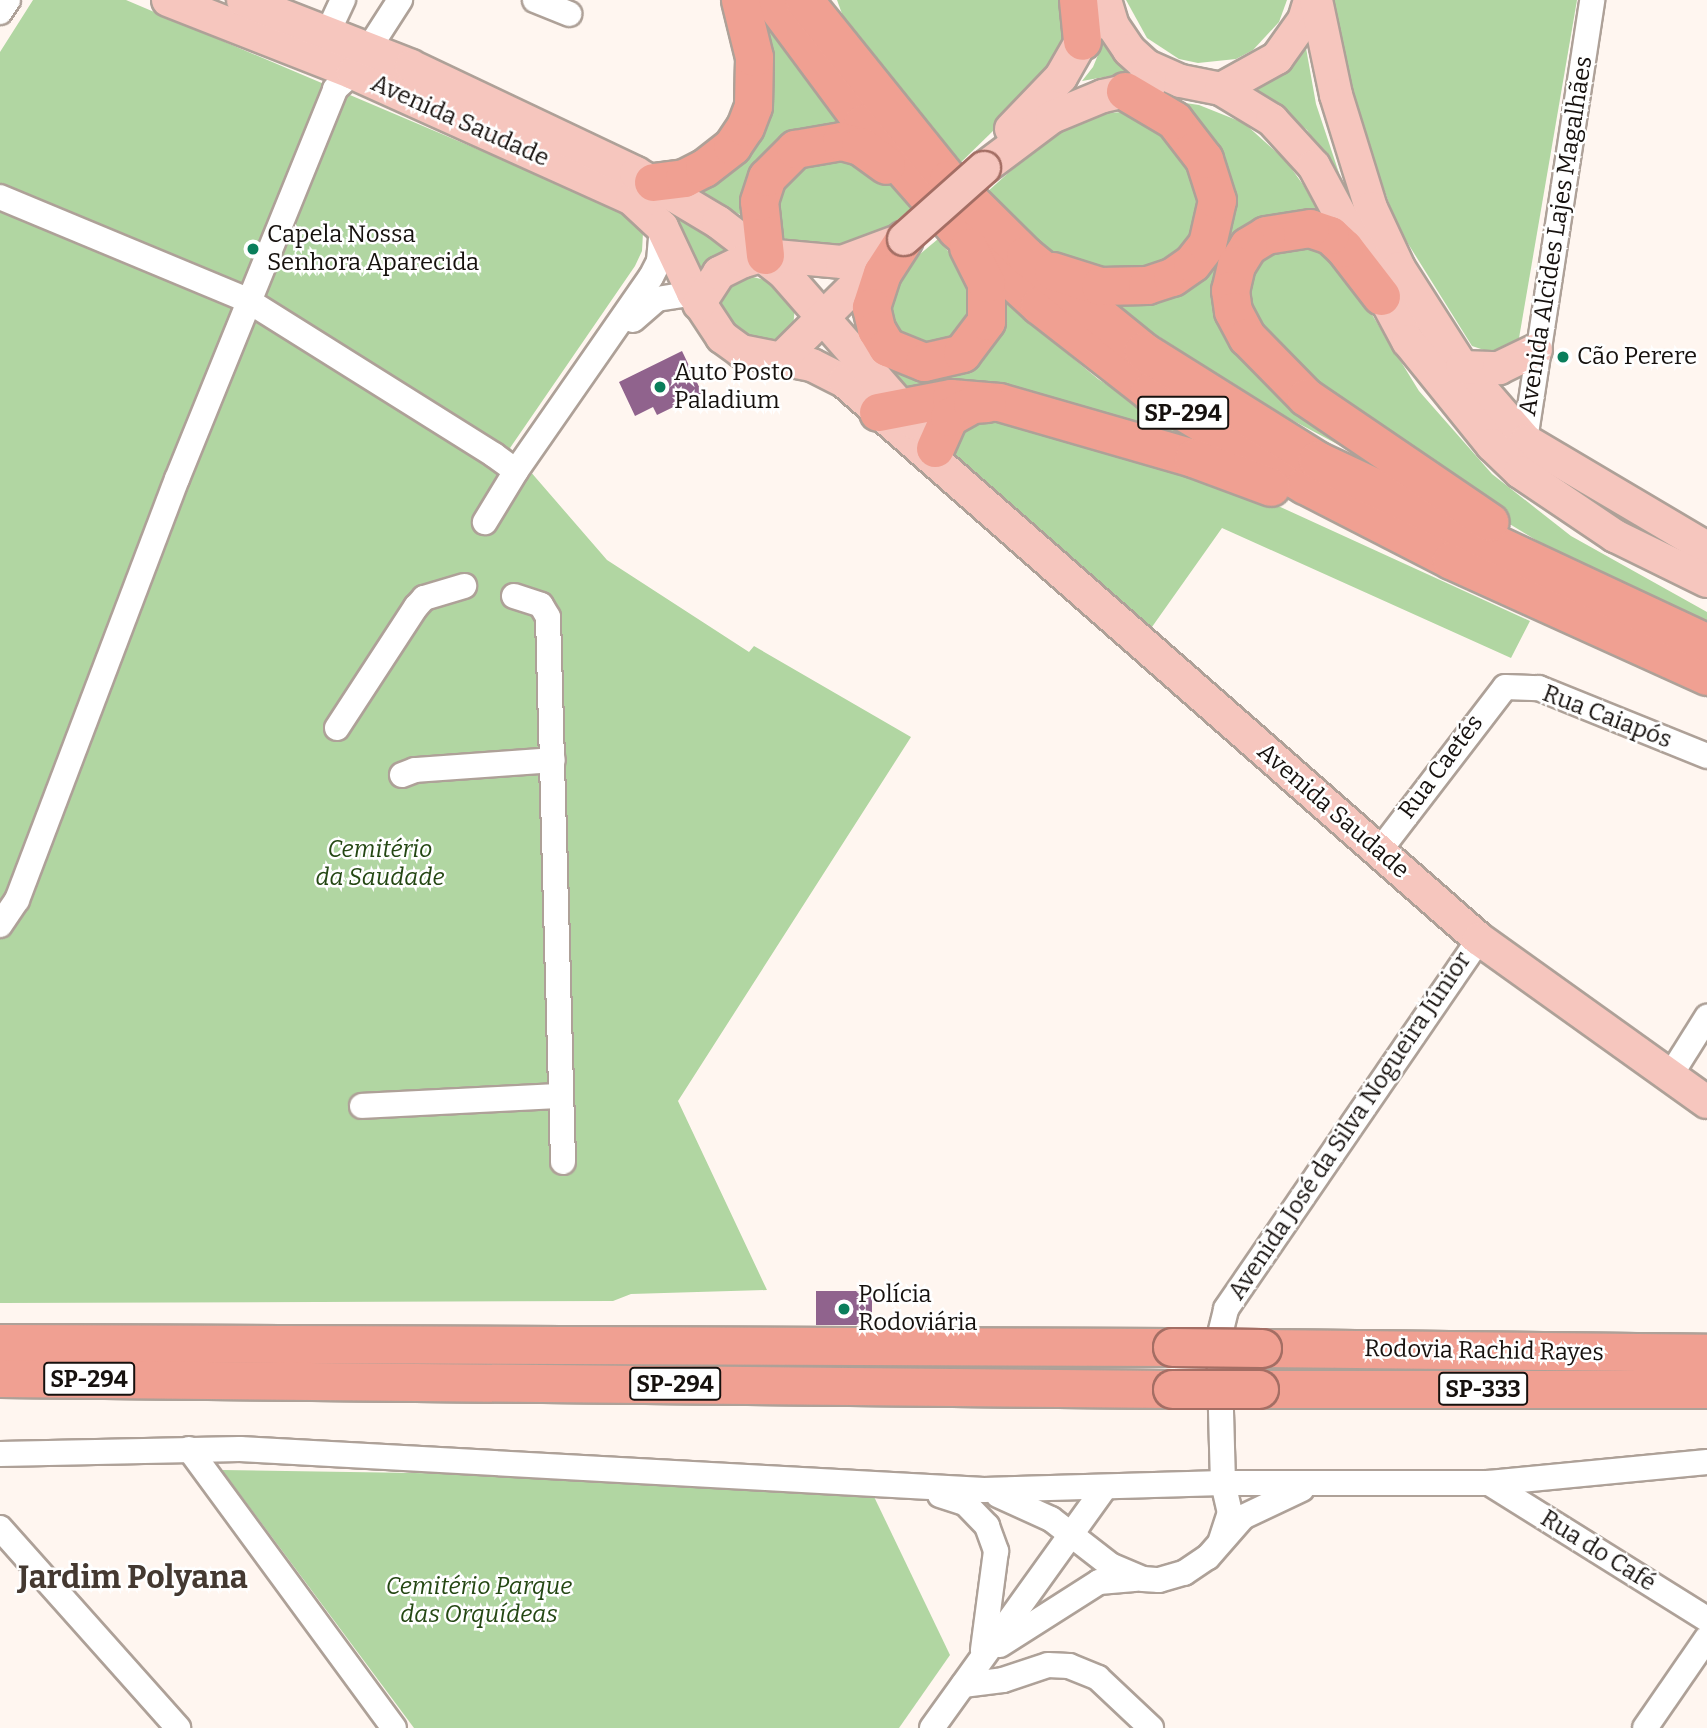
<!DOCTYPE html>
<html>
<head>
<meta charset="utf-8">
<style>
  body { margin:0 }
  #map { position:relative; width:1707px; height:1728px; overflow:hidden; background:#fff6f0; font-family:Bitter,serif }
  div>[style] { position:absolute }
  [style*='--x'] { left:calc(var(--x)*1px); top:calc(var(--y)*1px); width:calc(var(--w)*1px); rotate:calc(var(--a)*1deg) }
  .green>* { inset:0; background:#b1d6a2 }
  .building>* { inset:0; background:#90638d }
  .roads { filter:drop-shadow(2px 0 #aea198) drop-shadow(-2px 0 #aea198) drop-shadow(0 2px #aea198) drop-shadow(0 -2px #aea198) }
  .minor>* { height:24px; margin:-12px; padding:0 12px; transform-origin:12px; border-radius:12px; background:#fff }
  .major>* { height:32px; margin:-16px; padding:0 16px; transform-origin:16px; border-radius:16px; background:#f6c6be }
  .highway>* { height:37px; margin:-18.5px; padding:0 18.5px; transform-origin:18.5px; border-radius:18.5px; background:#f0a092 }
  .bridges { filter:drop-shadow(2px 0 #a46e64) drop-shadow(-2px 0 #a46e64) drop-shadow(0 2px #a46e64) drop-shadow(0 -2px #a46e64) }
  .major-bridge>* { height:32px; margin:-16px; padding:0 16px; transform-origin:16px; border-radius:16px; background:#f6c6be }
  .highway-bridge>* { height:37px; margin:-18.5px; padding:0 18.5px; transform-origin:18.5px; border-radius:18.5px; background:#f0a092 }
  .dots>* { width:19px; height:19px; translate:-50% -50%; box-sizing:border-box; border:4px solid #fff; border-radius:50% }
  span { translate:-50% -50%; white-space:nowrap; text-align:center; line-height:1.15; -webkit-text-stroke:5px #fff; paint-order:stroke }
  .shield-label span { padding:2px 5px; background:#fff; border:2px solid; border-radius:5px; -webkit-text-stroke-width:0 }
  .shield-label { font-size:23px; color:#16110e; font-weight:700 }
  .street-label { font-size:24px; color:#16110e }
  .poi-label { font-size:24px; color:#16110e }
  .left { translate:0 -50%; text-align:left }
  .park-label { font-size:24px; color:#244713; font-style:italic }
  .district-label { font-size:32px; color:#443931; font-weight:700 }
</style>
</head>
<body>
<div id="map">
  <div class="green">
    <div style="clip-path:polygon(33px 0,126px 0,635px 216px,643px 233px,642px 251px,635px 266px,510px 448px,607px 560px,749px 652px,754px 646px,911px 737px,678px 1101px,767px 1290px,631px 1294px,613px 1301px,0 1303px,0 52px)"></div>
    <div style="clip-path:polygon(837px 0,1065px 0,1068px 47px,1046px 79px,951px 172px,845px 22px)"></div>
    <div style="clip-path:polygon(1126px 0,1287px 0,1279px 22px,1253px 50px,1236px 59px,1198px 63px,1179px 59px,1147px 38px)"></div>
    <div style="clip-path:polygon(1330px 0,1577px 0,1518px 344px,1502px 356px,1472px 346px,1397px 226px,1346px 81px)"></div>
    <div style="clip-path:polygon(751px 5px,848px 132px,741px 215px,694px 191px,731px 166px)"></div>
    <div style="clip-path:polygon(1103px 43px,1127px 73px,1082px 81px,1093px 67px)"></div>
    <div style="clip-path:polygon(1306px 48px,1316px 104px,1342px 182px,1307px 130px,1256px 90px,1280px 75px)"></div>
    <div style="clip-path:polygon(1165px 100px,1199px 105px,1244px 123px,1286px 161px,1304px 186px,1322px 219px,1307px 218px,1218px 298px,1397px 476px,1236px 390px,1105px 299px,1217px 243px)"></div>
    <div style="clip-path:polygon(1127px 112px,1146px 117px,1178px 149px,1199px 188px,1193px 247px,1133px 279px,1058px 257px,986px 193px,1044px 141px,1073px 124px,1102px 113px)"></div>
    <div style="clip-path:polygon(814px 152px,876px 170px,913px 207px,864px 247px,792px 244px,776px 231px,776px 187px)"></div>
    <div style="clip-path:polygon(660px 200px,731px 252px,703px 273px)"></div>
    <div style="clip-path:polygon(938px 239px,971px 279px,971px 318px,944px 346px,900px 340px,882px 296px,901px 270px)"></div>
    <div style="clip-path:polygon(1277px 239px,1331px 248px,1419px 391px,1492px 474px,1571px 536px,1707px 612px,1707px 623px,1554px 551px,1508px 523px,1260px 341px,1241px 275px)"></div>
    <div style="clip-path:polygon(745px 275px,777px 283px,795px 306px,793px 328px,779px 340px,769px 343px,742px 336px,719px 311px,725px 288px)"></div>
    <div style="clip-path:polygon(1005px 302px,1098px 379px,1220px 457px,899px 392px,883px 361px,992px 333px)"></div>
    <div style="clip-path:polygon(982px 416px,1241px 489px,1530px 621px,1511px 658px,1222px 528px,1147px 634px,952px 457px,950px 436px)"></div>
    <div style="clip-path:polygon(222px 1470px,866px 1480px,950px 1655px,899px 1728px,414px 1728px)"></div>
  </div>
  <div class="building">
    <div style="clip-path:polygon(682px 351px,702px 393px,657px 415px,653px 407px,635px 416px,619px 382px)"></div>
    <div style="clip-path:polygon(816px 1291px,872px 1291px,872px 1325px,816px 1325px)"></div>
  </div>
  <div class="roads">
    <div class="minor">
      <div style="--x:535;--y:0;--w:37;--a:22"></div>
      <div style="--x:0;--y:12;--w:14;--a:-56"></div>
      <div style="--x:327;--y:34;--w:38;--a:-65"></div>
      <div style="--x:0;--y:197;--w:268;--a:22.6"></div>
      <div style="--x:247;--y:300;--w:292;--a:32.1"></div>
      <div style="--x:494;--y:455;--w:27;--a:36"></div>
      <div style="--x:516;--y:471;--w:60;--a:121.3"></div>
      <div style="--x:633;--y:320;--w:32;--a:-41"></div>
      <div style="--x:657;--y:299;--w:36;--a:-9"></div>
      <div style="--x:1523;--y:453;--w:458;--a:-81.3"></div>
      <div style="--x:516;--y:471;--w:236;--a:-55.2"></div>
      <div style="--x:651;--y:277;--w:18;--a:-63"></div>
      <div style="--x:659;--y:261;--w:33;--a:-85"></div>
      <div style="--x:514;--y:596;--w:28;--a:18"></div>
      <div style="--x:541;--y:605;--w:14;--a:60"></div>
      <div style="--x:548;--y:617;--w:545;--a:88.42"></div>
      <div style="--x:337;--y:728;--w:145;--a:-56.9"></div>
      <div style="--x:416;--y:607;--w:12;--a:-48"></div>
      <div style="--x:424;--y:598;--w:42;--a:-16.7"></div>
      <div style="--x:402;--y:775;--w:14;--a:-21"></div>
      <div style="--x:415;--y:770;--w:138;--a:-4.1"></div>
      <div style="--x:1380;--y:850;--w:205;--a:-52.5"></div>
      <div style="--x:1505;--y:687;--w:34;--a:2"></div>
      <div style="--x:1539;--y:688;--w:181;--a:22"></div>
      <div style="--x:0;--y:925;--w:30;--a:-56"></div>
      <div style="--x:17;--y:900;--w:450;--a:-69.2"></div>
      <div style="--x:177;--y:479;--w:421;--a:-67.9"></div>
      <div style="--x:335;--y:89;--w:24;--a:-42"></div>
      <div style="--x:353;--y:73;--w:87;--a:-57.2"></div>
      <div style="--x:1670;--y:1076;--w:70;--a:-57.9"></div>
      <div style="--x:362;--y:1106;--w:199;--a:-2.9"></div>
      <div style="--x:189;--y:1449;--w:346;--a:53.7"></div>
      <div style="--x:0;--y:1454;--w:240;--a:-1.2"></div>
      <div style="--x:240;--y:1449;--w:745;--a:3.15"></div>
      <div style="--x:984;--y:1490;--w:239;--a:-1.7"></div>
      <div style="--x:1223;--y:1483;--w:266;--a:0"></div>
      <div style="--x:1489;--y:1483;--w:219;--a:-5.5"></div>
      <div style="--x:1489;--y:1483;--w:257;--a:32"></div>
      <div style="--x:940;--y:1495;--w:26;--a:18"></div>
      <div style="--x:965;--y:1503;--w:32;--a:46"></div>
      <div style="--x:987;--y:1526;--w:27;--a:70"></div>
      <div style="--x:996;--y:1551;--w:100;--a:97.5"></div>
      <div style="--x:998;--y:1495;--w:58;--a:24.4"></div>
      <div style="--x:1051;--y:1519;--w:75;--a:37.9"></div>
      <div style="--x:1110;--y:1565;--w:36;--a:23"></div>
      <div style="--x:1143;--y:1579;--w:16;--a:4"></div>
      <div style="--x:1159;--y:1580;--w:26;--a:-16"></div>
      <div style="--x:1184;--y:1573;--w:29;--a:-34"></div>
      <div style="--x:1208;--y:1557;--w:53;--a:-48.8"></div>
      <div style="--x:1243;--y:1517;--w:65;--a:-25.4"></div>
      <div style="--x:0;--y:1528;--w:268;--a:48.3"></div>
      <div style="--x:1221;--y:1540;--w:28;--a:-72"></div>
      <div style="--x:1230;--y:1513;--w:31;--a:-103"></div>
      <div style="--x:1223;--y:1483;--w:145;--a:-91.6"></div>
      <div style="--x:1219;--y:1338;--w:30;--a:-76"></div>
      <div style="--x:1226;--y:1309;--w:448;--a:-55.6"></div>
      <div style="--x:1000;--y:1645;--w:117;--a:-32.5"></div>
      <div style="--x:1099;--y:1582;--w:38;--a:-5"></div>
      <div style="--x:963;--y:1685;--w:40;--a:-7.1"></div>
      <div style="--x:1003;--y:1680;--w:47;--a:-18.4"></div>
      <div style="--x:1048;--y:1665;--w:21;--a:3"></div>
      <div style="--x:1069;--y:1666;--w:31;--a:22"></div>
      <div style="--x:1098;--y:1678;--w:73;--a:43.3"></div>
      <div style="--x:932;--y:1728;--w:293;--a:-54.3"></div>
      <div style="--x:1645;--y:1728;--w:109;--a:-55.4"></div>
    </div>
    <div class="major">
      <div style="--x:168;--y:0;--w:199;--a:21.5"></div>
      <div style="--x:353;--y:73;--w:306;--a:24.3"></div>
      <div style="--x:632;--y:199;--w:41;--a:43"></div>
      <div style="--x:662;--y:227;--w:73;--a:64.8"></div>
      <div style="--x:693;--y:293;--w:53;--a:56.6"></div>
      <div style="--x:722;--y:337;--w:24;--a:36"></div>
      <div style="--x:741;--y:351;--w:72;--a:11.2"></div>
      <div style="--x:812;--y:365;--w:36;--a:27"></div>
      <div style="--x:844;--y:381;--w:845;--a:41.31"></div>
      <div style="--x:1479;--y:939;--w:280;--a:35.6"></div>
      <div style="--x:243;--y:0;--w:180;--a:21.4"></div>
      <div style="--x:411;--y:66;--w:249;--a:25.4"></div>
      <div style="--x:636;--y:173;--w:96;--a:30.9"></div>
      <div style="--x:718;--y:222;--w:82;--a:37.6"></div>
      <div style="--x:783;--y:272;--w:201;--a:48.8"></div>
      <div style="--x:1105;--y:0;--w:27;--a:73"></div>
      <div style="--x:1113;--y:26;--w:29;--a:56"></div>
      <div style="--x:1129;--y:50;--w:24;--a:42"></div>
      <div style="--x:1147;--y:66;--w:37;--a:24"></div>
      <div style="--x:1181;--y:81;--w:41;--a:11.3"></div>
      <div style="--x:1221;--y:89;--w:64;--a:-29"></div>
      <div style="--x:1277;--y:58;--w:47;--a:-54.6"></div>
      <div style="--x:1304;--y:20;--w:21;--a:-73"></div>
      <div style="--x:1316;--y:0;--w:97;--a:78.1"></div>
      <div style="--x:1336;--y:95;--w:118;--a:72.8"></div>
      <div style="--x:1371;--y:208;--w:66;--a:65"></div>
      <div style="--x:1399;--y:268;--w:117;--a:57.5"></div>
      <div style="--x:1462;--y:367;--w:98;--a:49.1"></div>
      <div style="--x:1526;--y:441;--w:210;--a:30.6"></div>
      <div style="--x:1221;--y:89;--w:60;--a:31.3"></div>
      <div style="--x:1272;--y:120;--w:62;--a:47.6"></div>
      <div style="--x:1314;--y:166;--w:199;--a:61.8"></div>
      <div style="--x:1408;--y:341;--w:134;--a:51.1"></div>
      <div style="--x:1492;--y:445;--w:39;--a:44"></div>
      <div style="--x:1520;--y:472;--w:115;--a:34"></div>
      <div style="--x:1615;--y:536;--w:102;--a:26.1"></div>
      <div style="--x:1011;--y:129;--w:72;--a:-46.1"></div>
      <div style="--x:1061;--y:77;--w:64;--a:-60.3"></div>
      <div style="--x:984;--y:168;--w:85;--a:-36.9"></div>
      <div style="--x:1052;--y:117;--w:55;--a:-22.4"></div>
      <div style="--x:1103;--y:96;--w:47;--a:-12.3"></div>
      <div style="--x:699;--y:304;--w:37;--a:-57"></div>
      <div style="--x:719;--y:273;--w:28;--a:-26"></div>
      <div style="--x:744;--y:261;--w:22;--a:-16"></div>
      <div style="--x:765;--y:255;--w:77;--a:5.2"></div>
      <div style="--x:842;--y:262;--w:66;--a:-20.4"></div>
      <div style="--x:783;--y:357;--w:149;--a:-44.7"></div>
      <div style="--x:1462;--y:367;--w:37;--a:2"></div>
      <div style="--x:1499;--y:368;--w:41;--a:-25.9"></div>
    </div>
    <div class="highway">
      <div style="--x:772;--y:0;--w:153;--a:53.5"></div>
      <div style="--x:863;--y:123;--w:141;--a:48.7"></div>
      <div style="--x:956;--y:229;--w:113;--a:42.5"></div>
      <div style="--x:1039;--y:305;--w:140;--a:38"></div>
      <div style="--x:1149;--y:391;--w:182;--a:31.1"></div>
      <div style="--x:1305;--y:485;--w:164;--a:27.2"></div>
      <div style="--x:1451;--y:560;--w:281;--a:24.4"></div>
      <div style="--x:804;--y:0;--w:230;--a:51.2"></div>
      <div style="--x:948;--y:179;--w:108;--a:44.6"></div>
      <div style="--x:1025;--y:255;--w:152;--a:39.1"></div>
      <div style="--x:1143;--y:351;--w:205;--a:32.1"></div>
      <div style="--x:1317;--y:460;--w:431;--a:25.1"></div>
      <div style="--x:1078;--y:0;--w:41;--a:84.4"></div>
      <div style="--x:653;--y:182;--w:31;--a:-7"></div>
      <div style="--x:684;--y:178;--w:22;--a:-27"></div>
      <div style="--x:704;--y:168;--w:36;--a:-38"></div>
      <div style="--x:732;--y:146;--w:23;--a:-56"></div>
      <div style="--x:745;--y:127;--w:22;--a:-69"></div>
      <div style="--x:753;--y:106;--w:49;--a:-88.8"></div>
      <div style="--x:754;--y:57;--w:59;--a:-103.8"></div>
      <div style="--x:904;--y:239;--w:40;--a:122.9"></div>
      <div style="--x:882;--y:273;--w:36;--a:108"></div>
      <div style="--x:871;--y:307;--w:23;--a:77"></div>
      <div style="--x:876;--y:329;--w:21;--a:59"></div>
      <div style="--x:887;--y:347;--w:40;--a:22"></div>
      <div style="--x:924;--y:362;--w:39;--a:-13"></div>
      <div style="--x:962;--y:353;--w:40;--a:-53"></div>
      <div style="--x:986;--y:321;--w:38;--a:-90"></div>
      <div style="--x:986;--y:283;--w:40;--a:-116.6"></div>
      <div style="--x:765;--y:255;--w:54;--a:-96.3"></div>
      <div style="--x:759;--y:201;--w:25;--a:-72"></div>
      <div style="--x:767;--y:177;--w:40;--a:-45"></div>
      <div style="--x:795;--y:149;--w:47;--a:-9.9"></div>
      <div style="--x:841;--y:141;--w:20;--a:15"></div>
      <div style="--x:860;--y:146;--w:32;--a:36"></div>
      <div style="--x:1053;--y:271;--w:49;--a:17.7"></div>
      <div style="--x:1100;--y:286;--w:47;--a:-1.2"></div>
      <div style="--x:1147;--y:285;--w:26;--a:-18"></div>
      <div style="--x:1172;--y:277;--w:24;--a:-35"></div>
      <div style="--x:1192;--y:263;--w:24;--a:-52"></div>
      <div style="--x:1207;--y:244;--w:45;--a:-77.2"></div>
      <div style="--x:1217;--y:200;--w:43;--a:-107.6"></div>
      <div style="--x:1204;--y:159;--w:49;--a:-127.6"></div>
      <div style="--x:1174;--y:120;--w:57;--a:-149.4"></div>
      <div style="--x:1381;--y:296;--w:61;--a:-127.6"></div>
      <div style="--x:1344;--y:248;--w:19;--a:-137"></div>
      <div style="--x:1330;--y:235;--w:21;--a:-161"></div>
      <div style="--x:1310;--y:228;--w:45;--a:171"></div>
      <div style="--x:1266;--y:235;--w:21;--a:149"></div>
      <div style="--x:1248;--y:246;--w:22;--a:122"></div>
      <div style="--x:1236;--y:265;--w:26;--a:103"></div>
      <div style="--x:1230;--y:290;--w:21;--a:82"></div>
      <div style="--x:1233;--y:311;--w:30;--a:62"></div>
      <div style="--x:1247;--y:337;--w:84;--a:45.5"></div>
      <div style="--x:1306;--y:397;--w:222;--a:34.2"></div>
      <div style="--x:878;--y:412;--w:74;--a:-10.9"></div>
      <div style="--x:951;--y:398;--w:48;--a:4.8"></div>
      <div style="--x:999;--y:402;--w:202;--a:16.1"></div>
      <div style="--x:1193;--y:458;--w:83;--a:20.4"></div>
      <div style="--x:935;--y:448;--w:34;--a:-66"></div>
      <div style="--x:949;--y:417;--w:26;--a:-29"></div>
      <div style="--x:972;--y:404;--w:15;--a:-4"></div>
      <div style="--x:0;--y:1343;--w:1172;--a:0.2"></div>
      <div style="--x:1262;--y:1348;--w:445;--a:0.6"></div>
      <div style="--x:0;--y:1378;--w:1172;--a:0.54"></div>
      <div style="--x:1259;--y:1389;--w:448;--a:0"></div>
    </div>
  </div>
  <div class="bridges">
    <div class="major-bridge">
      <div style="--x:904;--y:239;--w:107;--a:-41.6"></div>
    </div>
    <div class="highway-bridge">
      <div style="--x:1172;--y:1347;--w:90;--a:0.6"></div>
      <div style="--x:1172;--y:1389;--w:87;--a:0"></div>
    </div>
  </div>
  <div class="dots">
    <div style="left:253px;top:249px;background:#0a7e5b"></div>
    <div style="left:1563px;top:357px;background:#0a7e5b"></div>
    <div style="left:660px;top:387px;background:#0a7e5b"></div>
    <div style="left:844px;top:1309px;background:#0a7e5b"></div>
  </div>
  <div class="shield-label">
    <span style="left:1183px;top:413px">SP-294</span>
    <span style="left:89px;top:1379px">SP-294</span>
    <span style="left:675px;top:1384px">SP-294</span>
    <span style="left:1483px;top:1389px">SP-333</span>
  </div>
  <div class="street-label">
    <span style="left:460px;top:121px;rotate:24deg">Avenida Saudade</span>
    <span style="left:1556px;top:236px;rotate:-81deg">Avenida Alcides Lajes Magalhães</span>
    <span style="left:1607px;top:717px;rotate:21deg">Rua Caiapós</span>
    <span style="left:1441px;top:767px;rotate:-53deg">Rua Caetés</span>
    <span style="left:1333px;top:811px;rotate:41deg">Avenida Saudade</span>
    <span style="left:1350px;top:1126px;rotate:-56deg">Avenida José da Silva Nogueira Júnior</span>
    <span style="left:1484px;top:1351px;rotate:1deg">Rodovia Rachid Rayes</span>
    <span style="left:1598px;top:1551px;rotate:32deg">Rua do Café</span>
  </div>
  <div class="poi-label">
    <span class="left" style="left:267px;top:249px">Capela Nossa<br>Senhora Aparecida</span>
    <span class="left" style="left:1577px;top:357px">Cão Perere</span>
    <span class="left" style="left:674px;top:387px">Auto Posto<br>Paladium</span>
    <span class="left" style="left:858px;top:1309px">Polícia<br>Rodoviária</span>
  </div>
  <div class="park-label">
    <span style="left:380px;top:864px">Cemitério<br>da Saudade</span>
    <span style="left:479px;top:1601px">Cemitério Parque<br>das Orquídeas</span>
  </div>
  <div class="district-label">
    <span style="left:133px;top:1577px">Jardim Polyana</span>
  </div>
</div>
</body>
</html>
